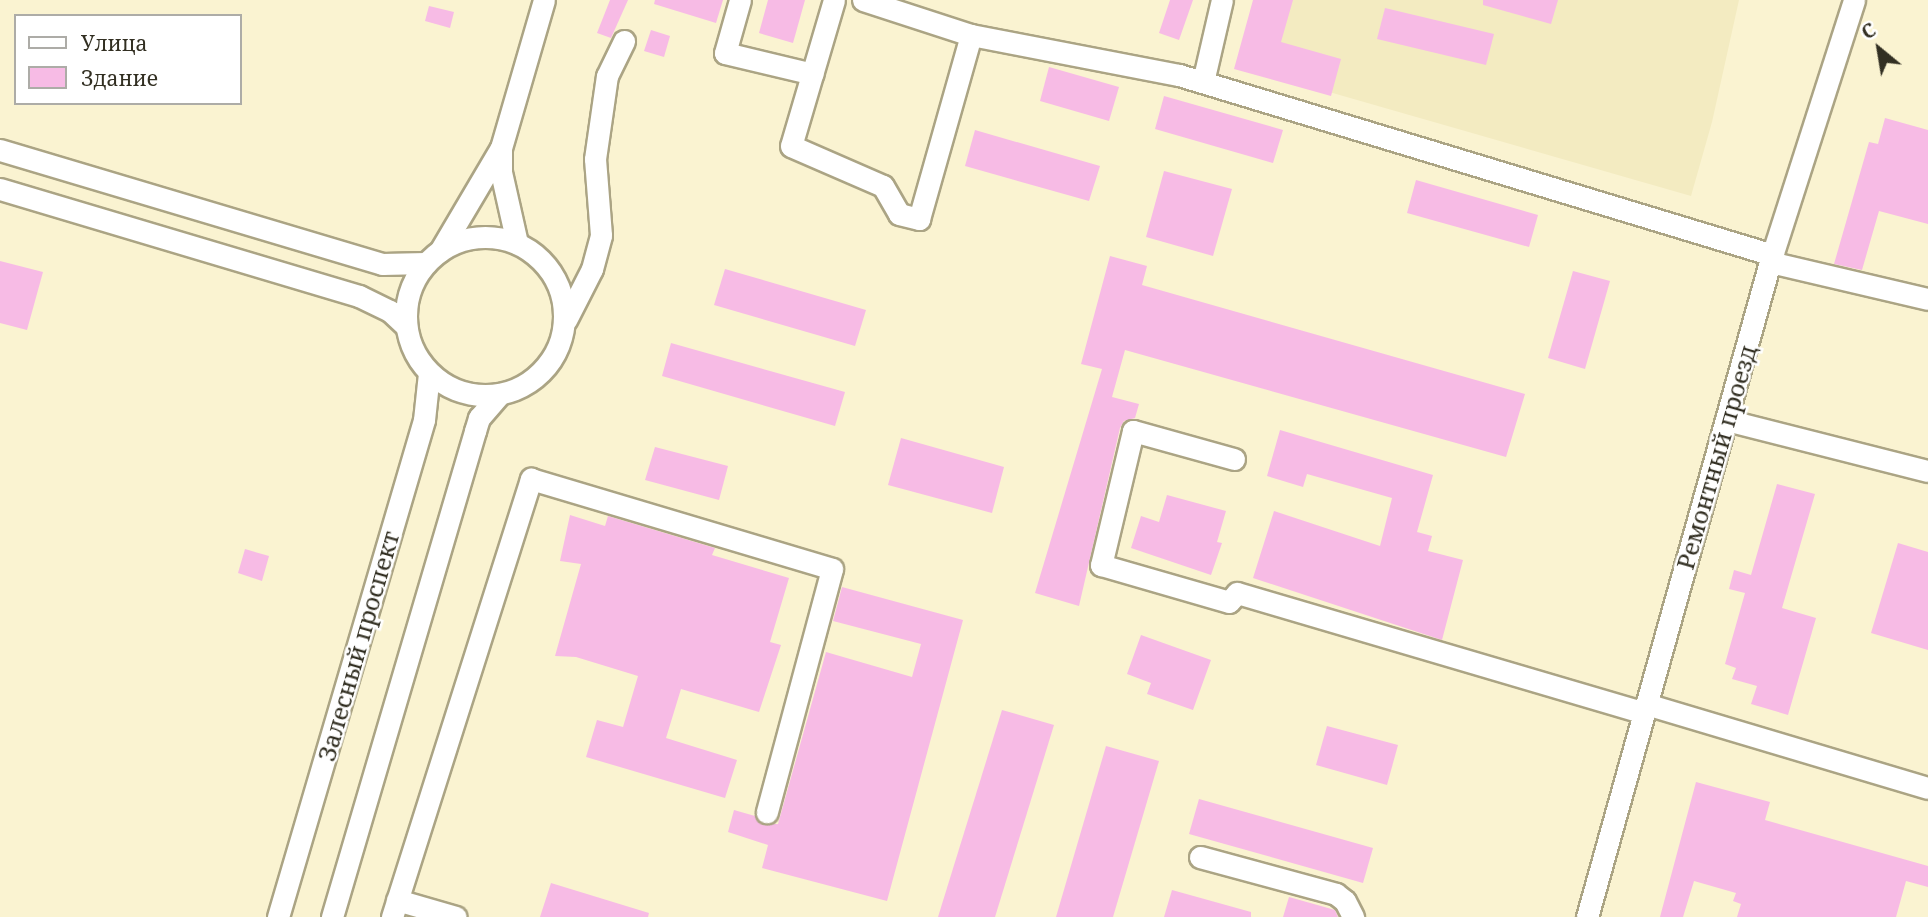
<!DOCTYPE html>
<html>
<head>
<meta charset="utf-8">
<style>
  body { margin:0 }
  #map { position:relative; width:1928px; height:917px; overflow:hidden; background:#faf3d1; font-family:"Noto Serif",serif }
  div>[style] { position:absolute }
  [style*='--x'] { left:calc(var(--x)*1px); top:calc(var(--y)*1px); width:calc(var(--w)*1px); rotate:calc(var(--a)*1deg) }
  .built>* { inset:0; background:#f3ebc1 }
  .building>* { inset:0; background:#f7bbe5 }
  .roads { filter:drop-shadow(2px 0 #aba484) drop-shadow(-2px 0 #aba484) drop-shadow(0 2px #aba484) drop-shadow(0 -2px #aba484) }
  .minor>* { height:21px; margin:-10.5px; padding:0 10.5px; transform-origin:10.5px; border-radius:10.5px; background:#fff }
  .minor>.ring { margin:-10.5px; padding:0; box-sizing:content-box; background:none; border:21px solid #fff; border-radius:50% }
  span { translate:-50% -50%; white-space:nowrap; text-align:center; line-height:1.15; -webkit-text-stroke:5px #fff; paint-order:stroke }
  .street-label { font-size:24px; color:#322f22 }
  .legend { position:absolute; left:14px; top:14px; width:228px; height:91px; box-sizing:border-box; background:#fff; border:2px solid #adaca7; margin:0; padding:9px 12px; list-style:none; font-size:21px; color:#322f22 }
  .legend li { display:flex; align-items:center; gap:14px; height:35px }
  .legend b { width:35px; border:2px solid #adaca7 }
  .north { position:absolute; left:1844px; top:14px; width:70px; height:70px; -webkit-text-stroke:5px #fff; paint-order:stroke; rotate:330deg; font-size:19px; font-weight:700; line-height:28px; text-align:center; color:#322f22 }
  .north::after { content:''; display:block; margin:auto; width:24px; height:32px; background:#322f22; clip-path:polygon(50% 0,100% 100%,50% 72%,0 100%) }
</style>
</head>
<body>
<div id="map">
  <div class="built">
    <div style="clip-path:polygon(1262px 0,1739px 0,1712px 122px,1691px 196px,1239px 66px)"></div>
  </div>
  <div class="building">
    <div style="clip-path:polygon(610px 0,628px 0,611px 38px,597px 33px)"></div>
    <div style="clip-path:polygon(655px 0,723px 0,716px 23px,654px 4px)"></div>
    <div style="clip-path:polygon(768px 0,805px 0,793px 43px,759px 33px)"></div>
    <div style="clip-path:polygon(1170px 0,1193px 0,1179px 40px,1159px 33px)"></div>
    <div style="clip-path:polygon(1253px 0,1293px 0,1281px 42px,1341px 59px,1331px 96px,1234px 69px)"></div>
    <div style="clip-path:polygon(1483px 0,1558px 0,1551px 24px,1483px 5px)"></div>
    <div style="clip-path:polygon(429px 6px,454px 12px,450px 28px,425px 21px)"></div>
    <div style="clip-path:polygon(1385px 8px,1494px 34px,1486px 65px,1377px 39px)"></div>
    <div style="clip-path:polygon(651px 30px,670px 36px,664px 57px,644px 51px)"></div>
    <div style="clip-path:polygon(1049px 67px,1119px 87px,1109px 121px,1040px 101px)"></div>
    <div style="clip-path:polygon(1164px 96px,1283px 130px,1273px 163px,1155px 129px)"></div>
    <div style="clip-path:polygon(1885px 118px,1928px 130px,1928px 224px,1879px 211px,1862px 270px,1834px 264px,1869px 142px,1878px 144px)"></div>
    <div style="clip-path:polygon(975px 130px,1100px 166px,1089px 201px,965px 166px)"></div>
    <div style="clip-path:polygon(1164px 171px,1232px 189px,1213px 256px,1146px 237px)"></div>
    <div style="clip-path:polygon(1416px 180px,1538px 215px,1529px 247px,1407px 213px)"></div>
    <div style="clip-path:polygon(1110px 256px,1147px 266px,1142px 285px,1525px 394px,1506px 457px,1125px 350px,1112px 397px,1139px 404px,1135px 418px,1124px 421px,1120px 428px,1079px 606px,1035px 593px,1102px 369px,1081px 364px)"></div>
    <div style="clip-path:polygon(0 261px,43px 272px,27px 330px,0 323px)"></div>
    <div style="clip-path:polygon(725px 269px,866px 310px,855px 346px,714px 305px)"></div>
    <div style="clip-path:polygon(1573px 271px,1610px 281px,1585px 369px,1548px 358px)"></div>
    <div style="clip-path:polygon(671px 343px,845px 392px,835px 426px,662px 376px)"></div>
    <div style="clip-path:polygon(1280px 430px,1433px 475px,1417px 532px,1432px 536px,1428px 551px,1463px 560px,1442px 640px,1253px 578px,1274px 511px,1380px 546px,1392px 498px,1307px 474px,1303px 487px,1267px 476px)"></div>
    <div style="clip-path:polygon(901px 438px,1004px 467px,992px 513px,888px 485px)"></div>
    <div style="clip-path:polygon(655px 447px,728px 466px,719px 500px,645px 480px)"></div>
    <div style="clip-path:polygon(1777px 484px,1815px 494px,1782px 608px,1816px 618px,1788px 715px,1751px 704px,1757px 686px,1732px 679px,1736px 668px,1725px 664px,1745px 593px,1729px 589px,1734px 570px,1751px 575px)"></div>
    <div style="clip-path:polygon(1167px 495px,1226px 511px,1217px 542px,1222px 543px,1211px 575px,1131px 548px,1141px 516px,1159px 522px)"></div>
    <div style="clip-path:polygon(570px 515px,605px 526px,608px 516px,715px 548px,712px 555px,789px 578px,770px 642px,781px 645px,759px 712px,681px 689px,666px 738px,737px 760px,725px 798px,586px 757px,597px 720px,623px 727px,638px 676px,576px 657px,555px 656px,581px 564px,560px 561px)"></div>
    <div style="clip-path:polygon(1898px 543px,1928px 552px,1928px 650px,1871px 633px)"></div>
    <div style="clip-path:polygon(245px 549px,269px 556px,262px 581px,238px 573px)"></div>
    <div style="clip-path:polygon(842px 587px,963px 620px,887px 901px,762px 868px,768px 845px,728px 832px,734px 810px,755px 816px,763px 824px,778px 824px,826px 652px,912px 677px,921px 644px,833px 621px)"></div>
    <div style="clip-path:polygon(1141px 635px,1211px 660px,1193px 710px,1147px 694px,1151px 683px,1127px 674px)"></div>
    <div style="clip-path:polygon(1002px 710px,1054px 725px,995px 917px,938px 917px)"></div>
    <div style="clip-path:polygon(1327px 726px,1398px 745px,1387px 785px,1316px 765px)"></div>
    <div style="clip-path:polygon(1106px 746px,1159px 761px,1113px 917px,1056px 917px)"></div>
    <div style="clip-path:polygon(1696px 782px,1770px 802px,1765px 820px,1928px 866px,1928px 887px,1906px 881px,1896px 917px,1737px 917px,1741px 904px,1733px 901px,1736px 893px,1694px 881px,1683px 917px,1660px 917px)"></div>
    <div style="clip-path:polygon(1199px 799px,1373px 848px,1363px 883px,1189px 834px)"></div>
    <div style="clip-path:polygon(551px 883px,649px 913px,648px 917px,540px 917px)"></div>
    <div style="clip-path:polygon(1172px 890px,1251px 912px,1251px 917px,1164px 917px)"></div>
    <div style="clip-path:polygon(1289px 897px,1335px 910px,1338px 917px,1283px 917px)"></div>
  </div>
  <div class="roads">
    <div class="minor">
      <div style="--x:740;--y:0;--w:55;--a:105.8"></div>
      <div style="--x:725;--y:53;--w:90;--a:13.4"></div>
      <div style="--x:834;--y:0;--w:152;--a:106.4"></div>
      <div style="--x:791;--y:146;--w:100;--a:23.5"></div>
      <div style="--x:883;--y:186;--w:32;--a:60"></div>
      <div style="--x:899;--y:214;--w:21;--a:14"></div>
      <div style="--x:919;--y:219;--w:191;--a:-74.2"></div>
      <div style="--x:863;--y:0;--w:114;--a:18"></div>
      <div style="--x:971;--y:35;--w:212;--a:10.9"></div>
      <div style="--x:1179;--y:75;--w:621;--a:16.86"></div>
      <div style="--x:1203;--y:82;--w:84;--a:-77"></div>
      <div style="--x:501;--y:148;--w:24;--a:90"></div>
      <div style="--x:501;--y:172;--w:73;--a:77.3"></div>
      <div style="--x:0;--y:150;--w:399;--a:16.6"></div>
      <div style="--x:382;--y:264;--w:44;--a:-1.3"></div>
      <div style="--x:0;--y:189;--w:375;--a:16.6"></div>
      <div style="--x:359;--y:296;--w:34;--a:26"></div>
      <div style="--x:390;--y:311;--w:22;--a:43"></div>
      <div class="ring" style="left:406px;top:237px;width:137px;height:137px"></div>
      <div style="--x:440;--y:251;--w:120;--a:-59.4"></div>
      <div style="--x:501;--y:148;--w:154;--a:-73.8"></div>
      <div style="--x:1770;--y:262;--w:162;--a:13.2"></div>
      <div style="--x:566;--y:320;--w:57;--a:-63"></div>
      <div style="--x:592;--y:269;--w:35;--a:-75"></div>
      <div style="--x:601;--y:235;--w:76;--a:-94.5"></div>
      <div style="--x:595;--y:159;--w:84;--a:-81.8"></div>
      <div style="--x:607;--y:76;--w:39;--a:-64"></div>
      <div style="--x:1726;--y:420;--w:208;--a:14.2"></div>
      <div style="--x:1234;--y:459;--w:105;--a:-164.5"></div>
      <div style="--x:1133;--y:431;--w:138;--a:103.4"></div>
      <div style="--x:1101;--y:565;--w:133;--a:16.1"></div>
      <div style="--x:1229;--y:602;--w:12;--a:-48"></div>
      <div style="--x:1237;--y:593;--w:424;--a:16.4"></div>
      <div style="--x:1646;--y:704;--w:294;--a:16.6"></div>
      <div style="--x:1200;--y:857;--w:141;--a:15.2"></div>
      <div style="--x:1336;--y:894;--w:11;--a:38"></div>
      <div style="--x:1345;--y:901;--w:18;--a:63"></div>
      <div style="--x:397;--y:900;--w:61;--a:16.1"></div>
      <div style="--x:278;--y:917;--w:518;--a:-73.63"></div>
      <div style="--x:424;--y:420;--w:47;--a:-83.9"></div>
      <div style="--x:332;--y:917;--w:507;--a:-73.6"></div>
      <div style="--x:475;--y:431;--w:14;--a:-73"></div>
      <div style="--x:479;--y:418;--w:30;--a:-49"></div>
      <div style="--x:392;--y:917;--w:460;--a:-72.4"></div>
      <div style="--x:531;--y:479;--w:314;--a:16.6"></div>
      <div style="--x:832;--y:569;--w:252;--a:105"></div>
      <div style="--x:1587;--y:917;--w:680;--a:-74.39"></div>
      <div style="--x:1770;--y:262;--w:275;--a:-72.2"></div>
    </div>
  </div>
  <div class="street-label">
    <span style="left:1716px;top:457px;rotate:-74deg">Ремонтный проезд</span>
    <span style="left:358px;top:646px;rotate:-74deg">Залесный проспект</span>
  </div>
  <ul class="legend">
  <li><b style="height:9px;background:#fff"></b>Улица</li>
  <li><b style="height:19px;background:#f7bbe5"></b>Здание</li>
  </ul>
  <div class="north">С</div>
</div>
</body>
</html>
